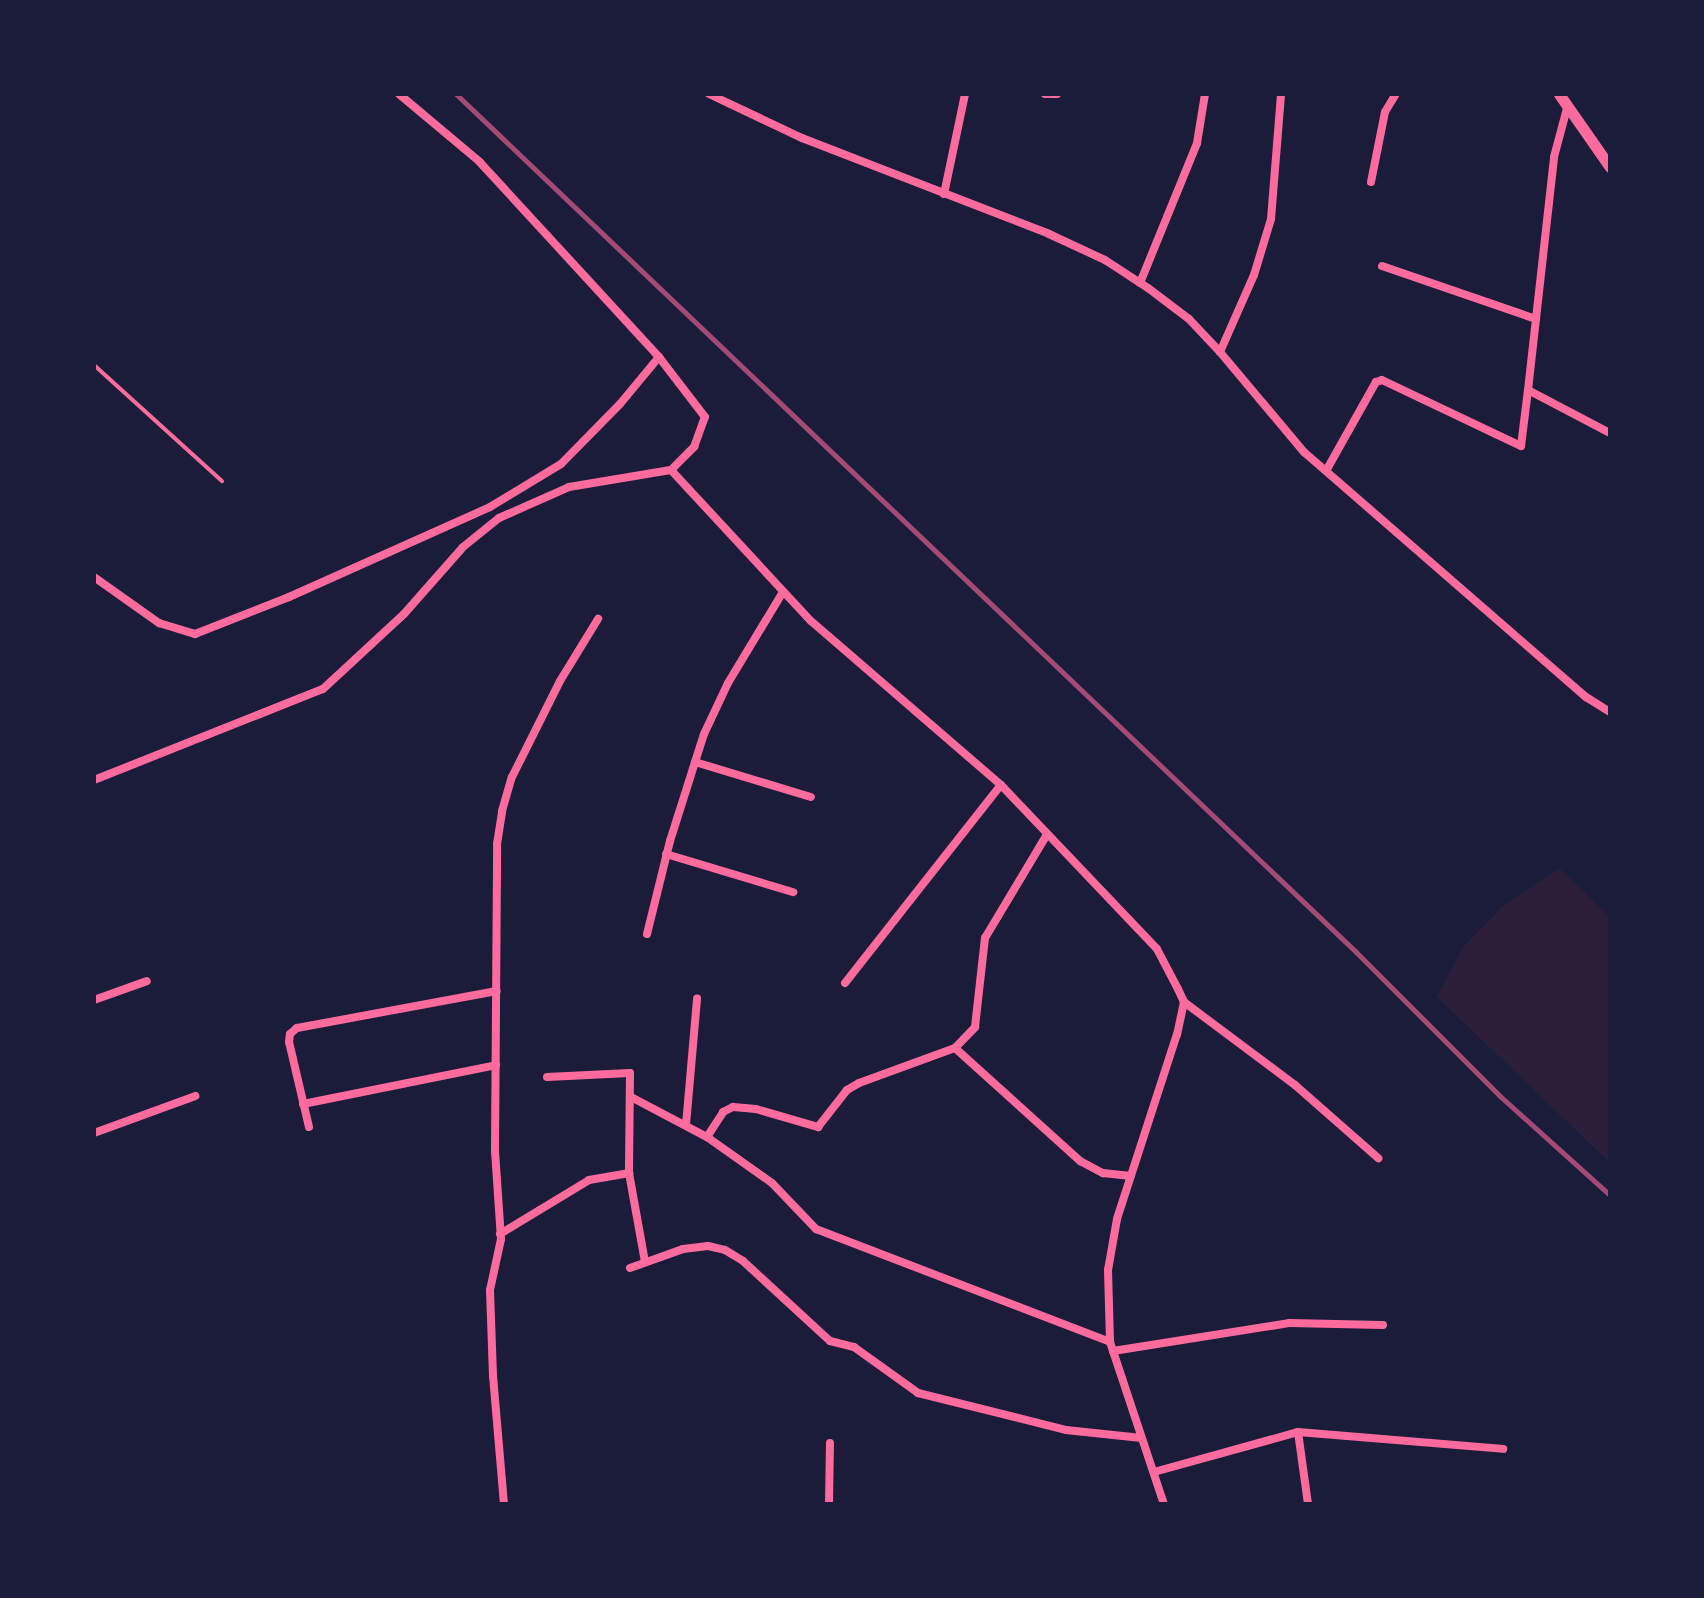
<!DOCTYPE html>
<style>
body{margin:0}
#map{position:relative;width:1704px;height:1598px;overflow:hidden;background:#1b1b3a;font-family:"Alegreya Sans",sans-serif}
div>[style]{position:absolute}
[style*='--x']{left:calc(var(--x)*1px);top:calc(var(--y)*1px);width:calc(var(--w)*1px);rotate:calc(var(--a)*1deg)}
.green>*{inset:0;background:#2a1e3b}
.service>*{height:4px;margin:-2px;padding:0 2px;transform-origin:2px;border-radius:2px;background:#ff6b9d}
.minor>*{height:8px;margin:-4px;padding:0 4px;transform-origin:4px;border-radius:4px;background:#ff6b9d}
.secondary>*{height:11px;margin:-5.5px;padding:0 5.5px;transform-origin:5.5px;border-radius:5.5px;background:#ff6b9d}
.rail>*{height:5px;margin:-2.5px;padding:0 2.5px;transform-origin:2.5px;border-radius:2.5px;background:#a44b75}
span{translate:-50% -50%;white-space:nowrap;text-align:center;line-height:1.15;-webkit-text-stroke:6px #1b1b3a;paint-order:stroke}
.frame{position:absolute;inset:0;border:96px solid #1b1b3a;pointer-events:none}
</style>
<div id="map">
<div class="green">
<div style="clip-path:polygon(1559px 868px,1610px 917px,1610px 1163px,1437px 997px,1463px 947px,1503px 906px)"></div>
</div>
<div class="service">
<div style="--x:94;--y:365;--w:173;--a:42.2"></div>
</div>
<div class="minor">
<div style="--x:709;--y:94;--w:103;--a:25.3"></div>
<div style="--x:802;--y:138;--w:265;--a:21.2"></div>
<div style="--x:1049;--y:234;--w:62;--a:24.9"></div>
<div style="--x:1105;--y:260;--w:51;--a:33.1"></div>
<div style="--x:1148;--y:288;--w:51;--a:37.1"></div>
<div style="--x:1189;--y:319;--w:45;--a:46.8"></div>
<div style="--x:1220;--y:352;--w:131;--a:50"></div>
<div style="--x:1304;--y:452;--w:374;--a:41"></div>
<div style="--x:1586;--y:697;--w:28;--a:32"></div>
<div style="--x:1045;--y:94;--w:12;--a:0"></div>
<div style="--x:1371;--y:182;--w:71;--a:-78.7"></div>
<div style="--x:1385;--y:112;--w:21;--a:-59"></div>
<div style="--x:944;--y:194;--w:102;--a:-78.1"></div>
<div style="--x:1382;--y:266;--w:163;--a:19"></div>
<div style="--x:1140;--y:283;--w:151;--a:-67.8"></div>
<div style="--x:1197;--y:143;--w:50;--a:-80.7"></div>
<div style="--x:1220;--y:352;--w:84;--a:-66.2"></div>
<div style="--x:1254;--y:275;--w:59;--a:-73.1"></div>
<div style="--x:1271;--y:219;--w:125;--a:-85.4"></div>
<div style="--x:1528;--y:390;--w:234;--a:-83.6"></div>
<div style="--x:1554;--y:157;--w:51;--a:-75.1"></div>
<div style="--x:671;--y:470;--w:206;--a:47.2"></div>
<div style="--x:811;--y:621;--w:251;--a:40.8"></div>
<div style="--x:1001;--y:785;--w:226;--a:46.4"></div>
<div style="--x:1157;--y:949;--w:45;--a:62.3"></div>
<div style="--x:1178;--y:989;--w:14;--a:65"></div>
<div style="--x:1184;--y:1002;--w:33;--a:102"></div>
<div style="--x:1177;--y:1034;--w:194;--a:108"></div>
<div style="--x:1117;--y:1219;--w:52;--a:100"></div>
<div style="--x:1108;--y:1270;--w:72;--a:88.4"></div>
<div style="--x:1110;--y:1342;--w:171;--a:71.6"></div>
<div style="--x:1326;--y:471;--w:102;--a:-60.7"></div>
<div style="--x:1376;--y:382;--w:6;--a:-18"></div>
<div style="--x:1382;--y:380;--w:154;--a:25.4"></div>
<div style="--x:1521;--y:446;--w:56;--a:-82.9"></div>
<div style="--x:1528;--y:390;--w:93;--a:27.7"></div>
<div style="--x:94;--y:577;--w:80;--a:35.3"></div>
<div style="--x:159;--y:623;--w:38;--a:17"></div>
<div style="--x:195;--y:634;--w:101;--a:-21.5"></div>
<div style="--x:289;--y:597;--w:220;--a:-24.1"></div>
<div style="--x:490;--y:507;--w:83;--a:-31.2"></div>
<div style="--x:561;--y:464;--w:84;--a:-45.5"></div>
<div style="--x:620;--y:404;--w:61;--a:-50.3"></div>
<div style="--x:659;--y:357;--w:265;--a:-132.6"></div>
<div style="--x:480;--y:162;--w:106;--a:-140"></div>
<div style="--x:695;--y:762;--w:121;--a:16.8"></div>
<div style="--x:94;--y:780;--w:246;--a:-21.7"></div>
<div style="--x:323;--y:689;--w:110;--a:-42.8"></div>
<div style="--x:404;--y:614;--w:89;--a:-48.6"></div>
<div style="--x:463;--y:547;--w:46;--a:-38.9"></div>
<div style="--x:499;--y:518;--w:77;--a:-23.9"></div>
<div style="--x:569;--y:487;--w:103;--a:-9.5"></div>
<div style="--x:671;--y:470;--w:33;--a:-45"></div>
<div style="--x:694;--y:447;--w:32;--a:-70"></div>
<div style="--x:705;--y:417;--w:76;--a:-127.5"></div>
<div style="--x:666;--y:854;--w:133;--a:16.7"></div>
<div style="--x:647;--y:934;--w:96;--a:-76.1"></div>
<div style="--x:670;--y:841;--w:112;--a:-72.4"></div>
<div style="--x:704;--y:734;--w:56;--a:-64.8"></div>
<div style="--x:728;--y:683;--w:106;--a:-58.9"></div>
<div style="--x:845;--y:983;--w:252;--a:-51.8"></div>
<div style="--x:94;--y:1000;--w:56;--a:-19.7"></div>
<div style="--x:1184;--y:1002;--w:139;--a:36.8"></div>
<div style="--x:1295;--y:1085;--w:111;--a:41.3"></div>
<div style="--x:955;--y:1048;--w:169;--a:42.1"></div>
<div style="--x:1080;--y:1161;--w:26;--a:28"></div>
<div style="--x:1103;--y:1173;--w:28;--a:6"></div>
<div style="--x:547;--y:1077;--w:83;--a:-2.8"></div>
<div style="--x:630;--y:1073;--w:100;--a:90.6"></div>
<div style="--x:629;--y:1173;--w:90;--a:79.8"></div>
<div style="--x:631;--y:1097;--w:86;--a:27.8"></div>
<div style="--x:707;--y:1137;--w:80;--a:35.3"></div>
<div style="--x:772;--y:1183;--w:64;--a:46.3"></div>
<div style="--x:816;--y:1229;--w:315;--a:21"></div>
<div style="--x:303;--y:1104;--w:197;--a:-11.4"></div>
<div style="--x:686;--y:1125;--w:127;--a:-85"></div>
<div style="--x:309;--y:1127;--w:87;--a:-103.2"></div>
<div style="--x:289;--y:1042;--w:8;--a:-83"></div>
<div style="--x:290;--y:1034;--w:9;--a:-41"></div>
<div style="--x:297;--y:1028;--w:203;--a:-10.5"></div>
<div style="--x:94;--y:1133;--w:108;--a:-20.1"></div>
<div style="--x:707;--y:1137;--w:30;--a:-57"></div>
<div style="--x:723;--y:1112;--w:11;--a:-27"></div>
<div style="--x:733;--y:1107;--w:23;--a:5"></div>
<div style="--x:756;--y:1109;--w:65;--a:16.2"></div>
<div style="--x:818;--y:1127;--w:47;--a:-51.9"></div>
<div style="--x:847;--y:1090;--w:14;--a:-30"></div>
<div style="--x:859;--y:1083;--w:102;--a:-20"></div>
<div style="--x:955;--y:1048;--w:29;--a:-46"></div>
<div style="--x:975;--y:1027;--w:90;--a:-83.6"></div>
<div style="--x:985;--y:938;--w:119;--a:-59.1"></div>
<div style="--x:500;--y:1234;--w:104;--a:-31.2"></div>
<div style="--x:589;--y:1180;--w:41;--a:-9.9"></div>
<div style="--x:630;--y:1268;--w:56;--a:-19.7"></div>
<div style="--x:683;--y:1249;--w:25;--a:-7"></div>
<div style="--x:708;--y:1246;--w:17;--a:13"></div>
<div style="--x:725;--y:1250;--w:21;--a:31"></div>
<div style="--x:743;--y:1261;--w:118;--a:42.6"></div>
<div style="--x:830;--y:1341;--w:25;--a:14"></div>
<div style="--x:854;--y:1347;--w:79;--a:35.7"></div>
<div style="--x:918;--y:1393;--w:153;--a:14"></div>
<div style="--x:1066;--y:1430;--w:76;--a:6"></div>
<div style="--x:1113;--y:1351;--w:178;--a:-9"></div>
<div style="--x:1289;--y:1323;--w:94;--a:1.2"></div>
<div style="--x:1298;--y:1432;--w:73;--a:82.1"></div>
<div style="--x:1154;--y:1472;--w:149;--a:-15.5"></div>
<div style="--x:1298;--y:1432;--w:206;--a:4.7"></div>
<div style="--x:504;--y:1504;--w:128;--a:-94.9"></div>
<div style="--x:493;--y:1376;--w:86;--a:-92"></div>
<div style="--x:490;--y:1290;--w:52;--a:-77.8"></div>
<div style="--x:501;--y:1239;--w:88;--a:-93.9"></div>
<div style="--x:495;--y:1151;--w:307;--a:-89.6"></div>
<div style="--x:497;--y:844;--w:33;--a:-81"></div>
<div style="--x:502;--y:811;--w:35;--a:-74"></div>
<div style="--x:512;--y:777;--w:107;--a:-63.4"></div>
<div style="--x:560;--y:681;--w:73;--a:-58.5"></div>
<div style="--x:829;--y:1504;--w:61;--a:-89.1"></div>
</div>
<div class="secondary">
<div style="--x:1559;--y:94;--w:89;--a:55.1"></div>
</div>
<div class="rail">
<div style="--x:456;--y:94;--w:1243;--a:43.63"></div>
<div style="--x:1356;--y:952;--w:205;--a:45"></div>
<div style="--x:1501;--y:1097;--w:147;--a:42"></div>
</div>
<div class="frame"></div>
</div>
